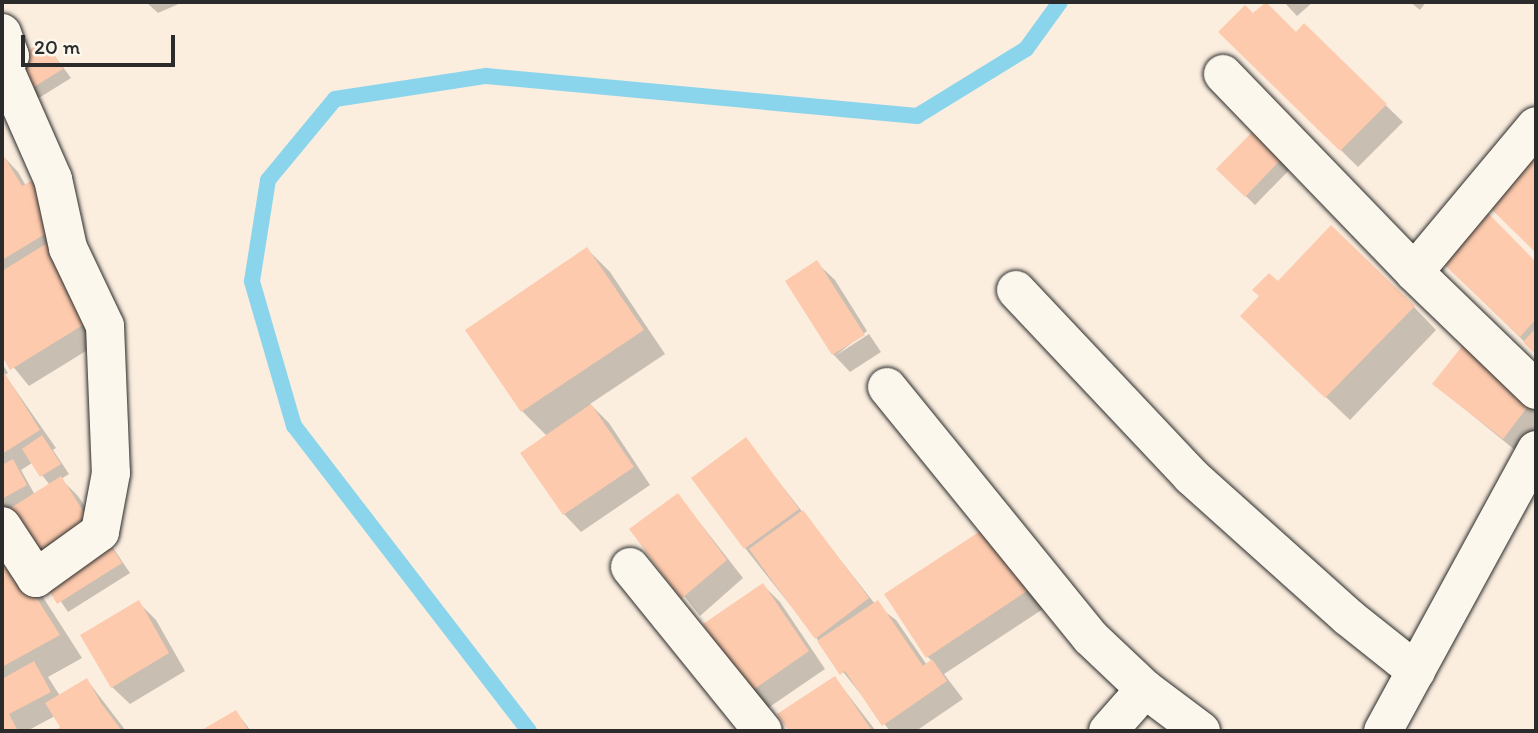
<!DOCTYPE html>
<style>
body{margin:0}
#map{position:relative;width:1538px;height:733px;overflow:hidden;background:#fbeedf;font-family:Itim,sans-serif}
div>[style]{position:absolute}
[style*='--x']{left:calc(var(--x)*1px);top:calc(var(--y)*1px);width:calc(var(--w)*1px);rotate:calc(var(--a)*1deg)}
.shadow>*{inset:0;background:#0003}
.stream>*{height:16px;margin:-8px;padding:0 8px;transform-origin:8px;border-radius:8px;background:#8bd5ec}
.building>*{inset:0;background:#fdcaad}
.roads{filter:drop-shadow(0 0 2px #2b2b2b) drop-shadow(0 0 2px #2b2b2b)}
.street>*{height:38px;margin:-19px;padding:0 19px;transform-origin:19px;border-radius:19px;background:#fbf7ec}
span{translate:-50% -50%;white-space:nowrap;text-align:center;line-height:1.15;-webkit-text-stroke:6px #fbf7ec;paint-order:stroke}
.frame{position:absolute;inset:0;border:4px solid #2b2b2b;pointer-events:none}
.scale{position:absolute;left:21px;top:35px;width:154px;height:32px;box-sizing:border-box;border:4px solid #2b2b2b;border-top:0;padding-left:9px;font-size:21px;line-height:24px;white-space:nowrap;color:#2b2b2b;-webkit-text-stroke:5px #fbf7ec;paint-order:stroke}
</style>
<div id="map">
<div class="shadow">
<div style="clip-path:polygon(146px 2px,183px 2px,158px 13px)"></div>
<div style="clip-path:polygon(1284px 2px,1313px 2px,1297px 16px)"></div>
<div style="clip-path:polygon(1410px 2px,1426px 2px,1420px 10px)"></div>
<div style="clip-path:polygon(1253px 15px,1296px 34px,1304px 26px,1403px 122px,1358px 167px,1221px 32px)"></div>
<div style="clip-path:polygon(45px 43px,71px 78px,34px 101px,14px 61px)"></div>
<div style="clip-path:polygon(1261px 125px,1297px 162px,1255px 205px,1218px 169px)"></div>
<div style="clip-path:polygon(2px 155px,18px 172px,112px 335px,29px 386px,2px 353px)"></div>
<div style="clip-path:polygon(1482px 210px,1536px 265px,1536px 353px,1457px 276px)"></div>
<div style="clip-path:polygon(587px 249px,610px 272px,665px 354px,590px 404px,609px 423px,650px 485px,581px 532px,564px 514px,547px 436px,522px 411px,467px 330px)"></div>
<div style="clip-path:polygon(817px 263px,835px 280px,867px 331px,835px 356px,869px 334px,881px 352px,850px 372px,833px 354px)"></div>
<div style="clip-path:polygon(1278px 283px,1414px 307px,1436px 330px,1350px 420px,1265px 339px,1261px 296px)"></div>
<div style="clip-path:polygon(evenodd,2px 363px,8px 373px,5px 375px,56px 448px,53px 450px,69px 474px,61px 479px,78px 496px,130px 573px,68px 612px,2px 513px,2px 363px,32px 463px,50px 485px,35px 495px,21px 470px,32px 463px)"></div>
<div style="clip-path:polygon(1434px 384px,1536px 406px,1536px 435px,1521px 455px)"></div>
<div style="clip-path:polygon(745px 439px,875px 604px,896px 620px,927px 665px,932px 661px,927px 656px,985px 530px,1043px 609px,944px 674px,963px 699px,916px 731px,890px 731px,745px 548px)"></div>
<div style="clip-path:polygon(678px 495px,743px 578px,700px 616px,631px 529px)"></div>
<div style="clip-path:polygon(2px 541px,16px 555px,82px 658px,48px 677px,60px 696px,87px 680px,126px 731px,57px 731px,62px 728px,55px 716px,27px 731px,2px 731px)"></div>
<div style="clip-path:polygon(763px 585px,780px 602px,825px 669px,768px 708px,751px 691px)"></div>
<div style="clip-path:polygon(138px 602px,156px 620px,185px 671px,130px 704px,112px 687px)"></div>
<div style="clip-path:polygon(835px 678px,876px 731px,791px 731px,780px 715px)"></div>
<div style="clip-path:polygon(236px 712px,251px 731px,204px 731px)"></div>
</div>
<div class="stream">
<div style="--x:529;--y:731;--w:385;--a:-127.6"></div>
<div style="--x:294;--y:426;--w:151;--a:-106.2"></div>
<div style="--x:252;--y:281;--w:102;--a:-81"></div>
<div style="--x:268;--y:180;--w:105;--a:-50.4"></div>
<div style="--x:335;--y:99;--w:153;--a:-8.7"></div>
<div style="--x:486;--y:76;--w:433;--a:5.3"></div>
<div style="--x:917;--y:116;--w:128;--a:-31.6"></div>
<div style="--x:1026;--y:49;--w:58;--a:-54.1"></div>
</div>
<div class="building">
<div style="clip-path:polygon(1266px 2px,1296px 32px,1304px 23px,1387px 104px,1340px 151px,1218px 32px,1245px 5px,1253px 13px)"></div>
<div style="clip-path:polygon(45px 40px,63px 69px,24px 93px,6px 64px)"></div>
<div style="clip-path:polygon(1261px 123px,1289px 151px,1245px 197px,1216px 169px)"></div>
<div style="clip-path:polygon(1531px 151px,1536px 158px,1536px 253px,1482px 200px)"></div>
<div style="clip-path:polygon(2px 153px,22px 186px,33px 180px,60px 225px,2px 260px)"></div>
<div style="clip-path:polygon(1482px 207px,1536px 262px,1536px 319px,1520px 337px,1432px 253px)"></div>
<div style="clip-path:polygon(1331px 225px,1415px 306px,1325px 398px,1240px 316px,1259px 296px,1252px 290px,1269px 273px,1278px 281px)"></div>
<div style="clip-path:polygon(49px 242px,96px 317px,10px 370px,2px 356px,2px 271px)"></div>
<div style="clip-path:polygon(587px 247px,644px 330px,521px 412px,465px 330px)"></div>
<div style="clip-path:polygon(817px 260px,865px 335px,832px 355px,785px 281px)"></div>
<div style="clip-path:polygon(1536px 328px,1536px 355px,1523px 342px)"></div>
<div style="clip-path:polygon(1463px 345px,1533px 400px,1503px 439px,1432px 384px)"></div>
<div style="clip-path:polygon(2px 369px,40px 430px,2px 454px)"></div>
<div style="clip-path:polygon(591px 404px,634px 467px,563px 515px,520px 453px)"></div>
<div style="clip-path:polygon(42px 435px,61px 464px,40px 477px,22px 449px)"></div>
<div style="clip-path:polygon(746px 437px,799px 509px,744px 549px,691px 478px)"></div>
<div style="clip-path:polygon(13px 459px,27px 485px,2px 499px,2px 465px)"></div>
<div style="clip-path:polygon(61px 476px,90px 522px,32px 559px,3px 513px)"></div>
<div style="clip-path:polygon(678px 493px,727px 560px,681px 599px,629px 529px)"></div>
<div style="clip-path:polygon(803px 510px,869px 598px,815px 639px,749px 549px)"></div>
<div style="clip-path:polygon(985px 528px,1027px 591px,926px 658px,884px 594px)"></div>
<div style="clip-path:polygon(107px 540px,122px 563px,57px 604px,43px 580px)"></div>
<div style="clip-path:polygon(2px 543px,60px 635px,2px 667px)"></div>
<div style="clip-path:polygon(763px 583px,809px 651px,750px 692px,703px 624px)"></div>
<div style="clip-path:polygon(139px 600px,169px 653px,111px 688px,80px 635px)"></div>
<div style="clip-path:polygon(878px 600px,923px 666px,932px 659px,947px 681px,882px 726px,845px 671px,840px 675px,817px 641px)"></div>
<div style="clip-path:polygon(34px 661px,51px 692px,9px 714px,18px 731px,2px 731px,2px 679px)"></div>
<div style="clip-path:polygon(835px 676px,872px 731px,789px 731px,777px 714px)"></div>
<div style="clip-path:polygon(87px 678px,101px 703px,122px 731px,54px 731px,60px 727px,45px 703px)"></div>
<div style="clip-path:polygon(236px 710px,249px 731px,200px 731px)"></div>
</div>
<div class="roads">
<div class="street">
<div style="--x:2;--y:33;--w:24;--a:71"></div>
<div style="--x:10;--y:56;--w:13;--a:117"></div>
<div style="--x:4;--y:68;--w:121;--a:66.2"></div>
<div style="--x:53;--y:179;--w:71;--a:77.7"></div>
<div style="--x:68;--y:248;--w:86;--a:64.6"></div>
<div style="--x:105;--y:326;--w:147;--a:87.7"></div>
<div style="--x:111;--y:473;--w:60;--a:100.6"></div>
<div style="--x:100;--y:532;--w:79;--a:144.3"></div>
<div style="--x:36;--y:578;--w:62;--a:-123.2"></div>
<div style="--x:1223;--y:74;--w:275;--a:46"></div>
<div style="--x:1414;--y:272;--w:170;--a:44"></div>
<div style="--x:1414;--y:272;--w:190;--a:-50.1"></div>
<div style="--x:1016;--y:290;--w:255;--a:46.7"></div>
<div style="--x:1191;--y:476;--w:211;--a:41.9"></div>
<div style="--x:1348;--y:617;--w:87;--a:38.5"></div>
<div style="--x:887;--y:387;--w:323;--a:50.9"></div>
<div style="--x:1091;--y:638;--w:74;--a:43.4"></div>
<div style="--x:1145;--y:689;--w:70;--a:36.9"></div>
<div style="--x:630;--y:567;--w:211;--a:51"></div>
<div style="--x:1108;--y:731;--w:56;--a:-48.6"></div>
<div style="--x:1383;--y:731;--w:320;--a:-61.4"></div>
</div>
</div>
<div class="frame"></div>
<div class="scale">20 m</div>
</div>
